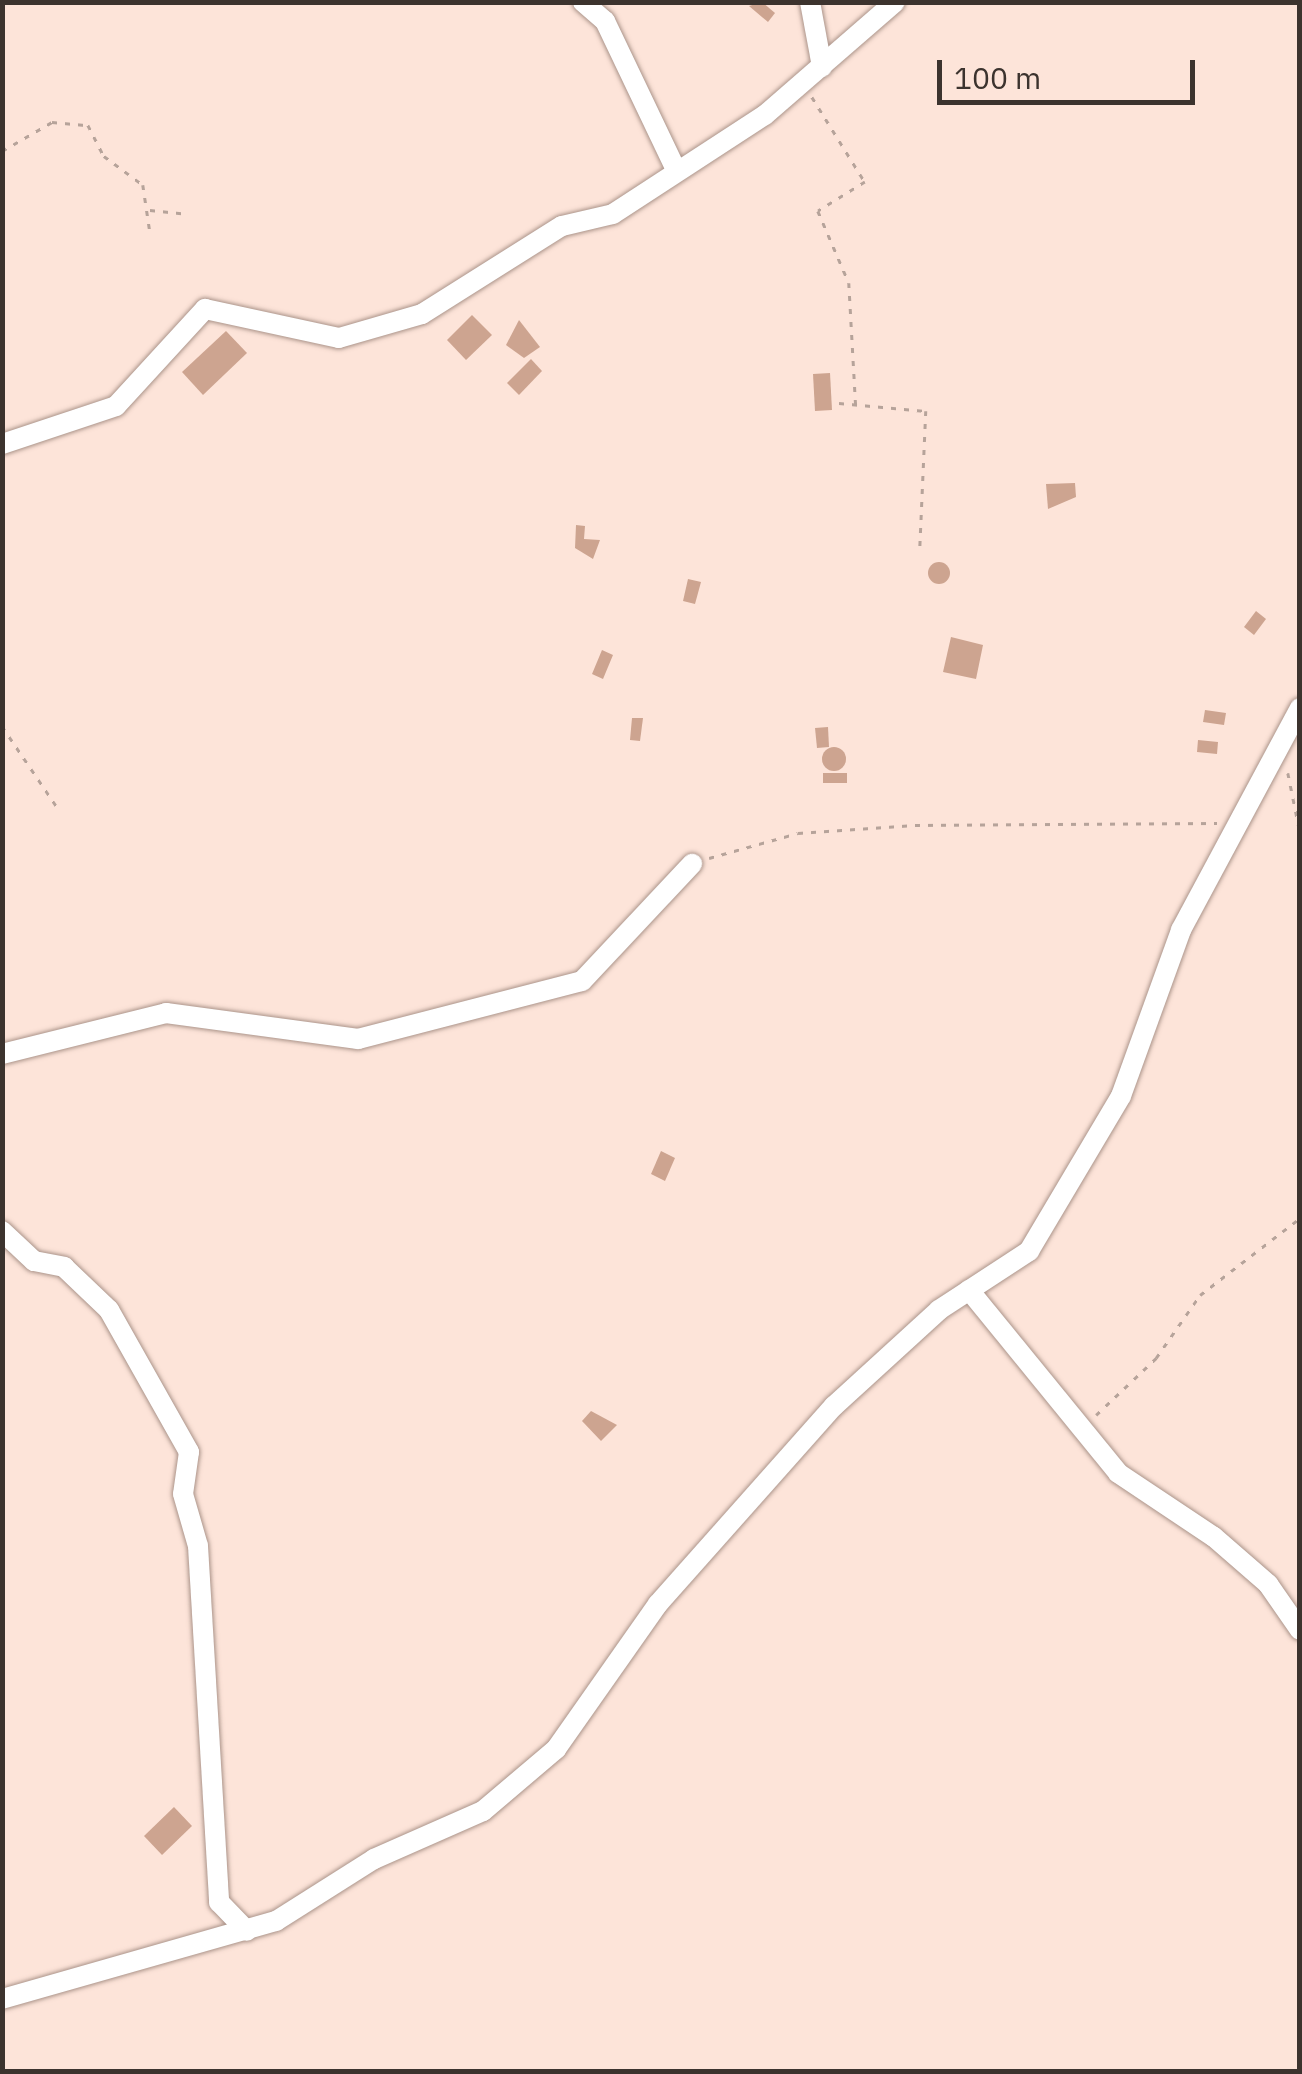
<!DOCTYPE html>
<style>
body{margin:0}
#map{position:relative;width:1302px;height:2074px;overflow:hidden;background:#fde4d9;font-family:"IBM Plex Sans",sans-serif}
div>[style]{position:absolute}
[style*='--x']{left:calc(var(--x)*1px);top:calc(var(--y)*1px);width:calc(var(--w)*1px);rotate:calc(var(--a)*1deg)}
.building>*{inset:0;background:#cda490}
.round{border-radius:50%}
.path>*{height:2.5px;margin-top:-1.25px;transform-origin:0;background:repeating-linear-gradient(90deg,#b6a39a 0 5px,transparent 0 13px)}
.roads{filter:drop-shadow(0 0 2px #ab948a) drop-shadow(0 0 2px #ab948a)}
.minor>*{height:20px;margin:-10px;padding:0 10px;transform-origin:10px;border-radius:10px;background:#fff}
span{translate:-50% -50%;white-space:nowrap;text-align:center;line-height:1.15;-webkit-text-stroke:8px #fde4d9;paint-order:stroke}
.frame{position:absolute;inset:0;border:5px solid #3c332e;pointer-events:none}
.scale{position:absolute;left:937px;top:60px;width:258px;height:45px;box-sizing:border-box;border:5px solid #3c332e;border-top:0;padding-left:12px;font-size:30px;line-height:35px;white-space:nowrap;color:#3c332e;-webkit-text-stroke:8px #fde4d9;paint-order:stroke}
</style>
<div id="map">
<div class="building">
<div style="clip-path:polygon(762px 2px,775px 13px,768px 22px,749px 6px)"></div>
<div style="clip-path:polygon(472px 315px,492px 335px,466px 360px,447px 340px)"></div>
<div style="clip-path:polygon(519px 320px,540px 347px,524px 358px,506px 345px)"></div>
<div style="clip-path:polygon(226px 331px,247px 353px,203px 395px,182px 372px)"></div>
<div style="clip-path:polygon(531px 359px,542px 371px,519px 395px,507px 383px)"></div>
<div style="clip-path:polygon(830px 373px,832px 410px,815px 411px,813px 374px)"></div>
<div style="clip-path:polygon(1075px 483px,1076px 497px,1048px 509px,1046px 484px)"></div>
<div style="clip-path:polygon(576px 525px,585px 526px,584px 539px,600px 540px,593px 559px,575px 548px)"></div>
<div class="round" style="left:928px;top:562px;width:22px;height:22px"></div>
<div style="clip-path:polygon(688px 579px,701px 582px,695px 604px,683px 601px)"></div>
<div style="clip-path:polygon(1256px 611px,1266px 619px,1254px 635px,1244px 627px)"></div>
<div style="clip-path:polygon(951px 637px,983px 645px,976px 679px,943px 672px)"></div>
<div style="clip-path:polygon(602px 650px,613px 655px,603px 679px,592px 674px)"></div>
<div style="clip-path:polygon(1205px 710px,1226px 713px,1224px 725px,1203px 722px)"></div>
<div style="clip-path:polygon(632px 718px,643px 718px,640px 741px,630px 740px)"></div>
<div style="clip-path:polygon(828px 727px,829px 747px,817px 748px,815px 728px)"></div>
<div style="clip-path:polygon(1198px 740px,1218px 742px,1217px 754px,1197px 752px)"></div>
<div class="round" style="left:822px;top:747px;width:24px;height:24px"></div>
<div style="clip-path:polygon(823px 773px,847px 773px,847px 783px,823px 783px)"></div>
<div style="clip-path:polygon(661px 1151px,675px 1158px,665px 1181px,651px 1174px)"></div>
<div style="clip-path:polygon(591px 1411px,617px 1425px,601px 1441px,582px 1421px)"></div>
<div style="clip-path:polygon(174px 1807px,192px 1826px,162px 1855px,144px 1836px)"></div>
</div>
<div class="path">
<div style="--x:812;--y:97;--w:100;--a:58.1"></div>
<div style="--x:865;--y:182;--w:55;--a:148.3"></div>
<div style="--x:818;--y:211;--w:78;--a:66.7"></div>
<div style="--x:849;--y:283;--w:125;--a:86.8"></div>
<div style="--x:2;--y:151;--w:58;--a:-30.1"></div>
<div style="--x:52;--y:122;--w:36;--a:5"></div>
<div style="--x:88;--y:125;--w:35;--a:63"></div>
<div style="--x:104;--y:156;--w:49;--a:36.6"></div>
<div style="--x:143;--y:185;--w:48;--a:81.5"></div>
<div style="--x:150;--y:210;--w:39;--a:6"></div>
<div style="--x:839;--y:403;--w:87;--a:5.3"></div>
<div style="--x:926;--y:411;--w:140;--a:92.5"></div>
<div style="--x:2;--y:726;--w:102;--a:55.8"></div>
<div style="--x:1288;--y:773;--w:60;--a:78.5"></div>
<div style="--x:709;--y:858;--w:92;--a:-15.7"></div>
<div style="--x:798;--y:833;--w:117;--a:-3.9"></div>
<div style="--x:915;--y:825;--w:302;--a:-0.4"></div>
<div style="--x:1096;--y:1415;--w:83;--a:-43.5"></div>
<div style="--x:1156;--y:1358;--w:77;--a:-55.1"></div>
<div style="--x:1200;--y:1295;--w:126;--a:-37.6"></div>
</div>
<div class="roads">
<div class="minor">
<div style="--x:583;--y:2;--w:29;--a:41"></div>
<div style="--x:605;--y:21;--w:167;--a:64.5"></div>
<div style="--x:810;--y:2;--w:66;--a:79.5"></div>
<div style="--x:2;--y:444;--w:120;--a:-18.4"></div>
<div style="--x:116;--y:406;--w:132;--a:-47.5"></div>
<div style="--x:205;--y:309;--w:137;--a:12.2"></div>
<div style="--x:339;--y:338;--w:86;--a:-16.1"></div>
<div style="--x:422;--y:314;--w:165;--a:-32.2"></div>
<div style="--x:562;--y:226;--w:52;--a:-13.2"></div>
<div style="--x:613;--y:214;--w:181;--a:-33.1"></div>
<div style="--x:765;--y:115;--w:172;--a:-41"></div>
<div style="--x:2;--y:1054;--w:169;--a:-14"></div>
<div style="--x:166;--y:1013;--w:194;--a:7.7"></div>
<div style="--x:358;--y:1039;--w:231;--a:-14.5"></div>
<div style="--x:582;--y:981;--w:161;--a:-46.8"></div>
<div style="--x:2;--y:1231;--w:44;--a:43.2"></div>
<div style="--x:34;--y:1261;--w:31;--a:11"></div>
<div style="--x:64;--y:1267;--w:62;--a:43.7"></div>
<div style="--x:109;--y:1310;--w:163;--a:60.6"></div>
<div style="--x:189;--y:1452;--w:42;--a:98.1"></div>
<div style="--x:183;--y:1494;--w:54;--a:73.9"></div>
<div style="--x:198;--y:1546;--w:357;--a:86.6"></div>
<div style="--x:219;--y:1902;--w:40;--a:46"></div>
<div style="--x:969;--y:1290;--w:236;--a:50.8"></div>
<div style="--x:1118;--y:1473;--w:115;--a:33.7"></div>
<div style="--x:1214;--y:1537;--w:72;--a:41"></div>
<div style="--x:1268;--y:1584;--w:56;--a:55.2"></div>
<div style="--x:2;--y:1999;--w:285;--a:-15.9"></div>
<div style="--x:276;--y:1921;--w:116;--a:-32.3"></div>
<div style="--x:374;--y:1859;--w:119;--a:-23.8"></div>
<div style="--x:483;--y:1811;--w:96;--a:-40.3"></div>
<div style="--x:556;--y:1749;--w:177;--a:-54.9"></div>
<div style="--x:658;--y:1604;--w:265;--a:-48.4"></div>
<div style="--x:834;--y:1406;--w:142;--a:-42.4"></div>
<div style="--x:939;--y:1310;--w:108;--a:-33.2"></div>
<div style="--x:1029;--y:1251;--w:180;--a:-59.3"></div>
<div style="--x:1121;--y:1096;--w:177;--a:-70.1"></div>
<div style="--x:1181;--y:930;--w:252;--a:-61.8"></div>
</div>
</div>
<div class="frame"></div>
<div class="scale">100 m</div>
</div>
